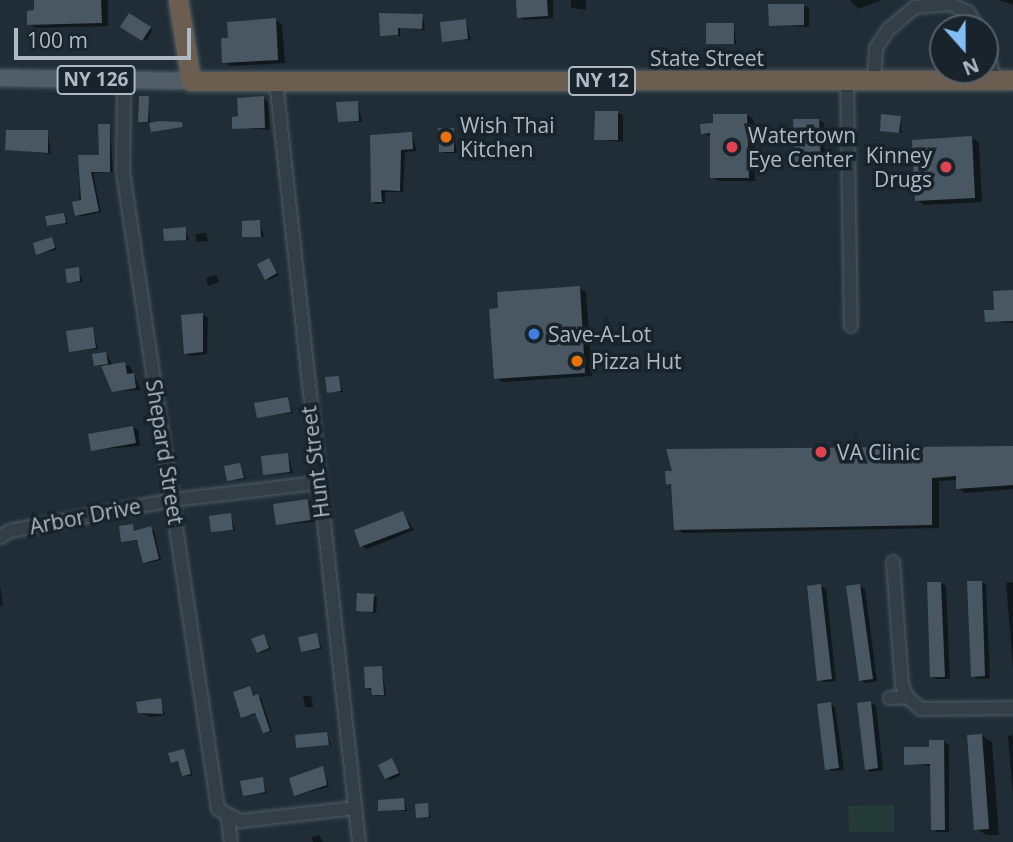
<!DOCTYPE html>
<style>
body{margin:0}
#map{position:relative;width:1013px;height:842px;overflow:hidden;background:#202d36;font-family:"Open Sans",sans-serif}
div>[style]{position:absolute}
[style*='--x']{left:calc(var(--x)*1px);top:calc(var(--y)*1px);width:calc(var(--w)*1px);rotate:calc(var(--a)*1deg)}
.green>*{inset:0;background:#253b38}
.shadow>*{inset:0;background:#0007}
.building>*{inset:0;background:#485762}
.roads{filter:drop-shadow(0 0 2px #515c64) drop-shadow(0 0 2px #515c64)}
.minor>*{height:12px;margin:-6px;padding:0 6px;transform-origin:6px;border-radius:6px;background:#333e47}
.major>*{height:16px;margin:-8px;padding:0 8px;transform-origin:8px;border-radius:8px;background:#515e67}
.highway>*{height:19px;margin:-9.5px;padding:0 9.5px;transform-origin:9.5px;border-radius:9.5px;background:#6c5d51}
.dots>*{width:19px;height:19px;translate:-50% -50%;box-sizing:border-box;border:4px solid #19232b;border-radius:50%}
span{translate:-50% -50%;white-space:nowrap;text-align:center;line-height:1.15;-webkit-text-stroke:7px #19232b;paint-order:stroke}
.shield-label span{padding:2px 5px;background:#19232b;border:2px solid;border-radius:5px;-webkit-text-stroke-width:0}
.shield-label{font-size:19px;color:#aeb9c3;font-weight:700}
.street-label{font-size:21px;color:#aeb9c3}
.poi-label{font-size:21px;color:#aeb9c3}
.left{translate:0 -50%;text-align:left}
.right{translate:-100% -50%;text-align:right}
.north{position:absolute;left:929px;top:14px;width:70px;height:70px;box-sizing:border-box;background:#19232b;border:2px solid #555f68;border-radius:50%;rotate:159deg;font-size:19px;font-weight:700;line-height:28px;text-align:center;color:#aeb9c3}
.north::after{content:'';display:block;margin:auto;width:24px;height:32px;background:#82bff4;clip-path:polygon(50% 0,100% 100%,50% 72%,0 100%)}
.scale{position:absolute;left:14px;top:28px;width:177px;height:32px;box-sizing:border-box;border:4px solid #aeb9c3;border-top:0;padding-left:9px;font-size:21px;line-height:24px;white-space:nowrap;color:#aeb9c3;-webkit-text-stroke:5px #19232b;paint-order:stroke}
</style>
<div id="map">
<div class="green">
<div style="clip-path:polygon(894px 805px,894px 832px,849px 832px,848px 806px)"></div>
</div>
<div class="shadow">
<div style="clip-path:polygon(35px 0,108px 0,108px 26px,36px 28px,29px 24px,36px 12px)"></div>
<div style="clip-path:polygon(518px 0,553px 0,553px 18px,524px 20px,519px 17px)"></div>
<div style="clip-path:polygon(571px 0,586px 0,586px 10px,571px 8px)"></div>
<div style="clip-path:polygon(850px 0,882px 0,858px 9px)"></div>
<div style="clip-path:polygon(999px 0,1013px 0,1013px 5px)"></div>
<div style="clip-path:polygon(803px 5px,809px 8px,809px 27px,770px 25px)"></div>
<div style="clip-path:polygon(130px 15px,153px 30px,146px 41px,123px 26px)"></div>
<div style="clip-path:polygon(423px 16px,425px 30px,400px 28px,400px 36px,382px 35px)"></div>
<div style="clip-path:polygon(275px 20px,282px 24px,285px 63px,231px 66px,224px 62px,230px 39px)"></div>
<div style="clip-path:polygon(466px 21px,471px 40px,443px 41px)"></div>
<div style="clip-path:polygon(734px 25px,736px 44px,707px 43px)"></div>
<div style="clip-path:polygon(148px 98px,150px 123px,142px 122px,139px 121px)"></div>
<div style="clip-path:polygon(263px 98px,268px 101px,270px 130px,234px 128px)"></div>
<div style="clip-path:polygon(358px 103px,362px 122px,339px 121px)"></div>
<div style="clip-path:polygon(618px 113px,623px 115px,623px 142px,596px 139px)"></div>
<div style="clip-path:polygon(747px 115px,754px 120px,755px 181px,719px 181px,712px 177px,712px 137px,702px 133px)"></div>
<div style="clip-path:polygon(900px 117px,902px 133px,881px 130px)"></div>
<div style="clip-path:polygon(818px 120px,824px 123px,825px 167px,802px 168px,797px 165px)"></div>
<div style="clip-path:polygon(182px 124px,184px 127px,153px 131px)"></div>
<div style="clip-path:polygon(110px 126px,113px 172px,93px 173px,101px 212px,79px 217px,80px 157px,100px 157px)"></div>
<div style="clip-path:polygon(453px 130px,457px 153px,444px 153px,440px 151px)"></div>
<div style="clip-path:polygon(48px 132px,51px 154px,7px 149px)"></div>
<div style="clip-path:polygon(411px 133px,417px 151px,405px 152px,403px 192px,385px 192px,385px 203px,376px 204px,372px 201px,371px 137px)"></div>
<div style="clip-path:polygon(972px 138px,979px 142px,982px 202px,924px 205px,917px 200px)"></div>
<div style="clip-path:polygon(64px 215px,68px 224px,49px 225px)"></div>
<div style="clip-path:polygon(260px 222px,264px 237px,244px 236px)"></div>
<div style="clip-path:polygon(185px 229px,189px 240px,166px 240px)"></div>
<div style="clip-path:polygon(206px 233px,208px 241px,197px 242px,195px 234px)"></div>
<div style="clip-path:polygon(51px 239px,57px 250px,38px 253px)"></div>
<div style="clip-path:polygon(269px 260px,279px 275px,269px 280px,266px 278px)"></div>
<div style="clip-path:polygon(78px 269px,83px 282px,68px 282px)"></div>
<div style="clip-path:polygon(216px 275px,219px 282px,208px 286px,206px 278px)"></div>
<div style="clip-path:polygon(579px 288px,586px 292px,592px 376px,503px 382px,496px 378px)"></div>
<div style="clip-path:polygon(1013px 291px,1013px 323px,986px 321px,996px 312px)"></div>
<div style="clip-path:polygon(203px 315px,208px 318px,207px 354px,191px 356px,186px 353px)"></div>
<div style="clip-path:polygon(93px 329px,98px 349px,71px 351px)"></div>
<div style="clip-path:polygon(106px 354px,113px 365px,130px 366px,141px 390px,114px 391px,104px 367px,95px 365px)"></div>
<div style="clip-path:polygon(339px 377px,343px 392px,328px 392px)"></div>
<div style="clip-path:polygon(288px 399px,293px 413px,258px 417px)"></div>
<div style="clip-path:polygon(133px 427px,138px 430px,140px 446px,93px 450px)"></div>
<div style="clip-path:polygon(1013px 448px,1013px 489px,965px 493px,958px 488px,958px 480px,939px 481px,939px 528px,683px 533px,676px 528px,673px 487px,667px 484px)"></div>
<div style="clip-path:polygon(288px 455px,293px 473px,264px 474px)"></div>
<div style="clip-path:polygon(240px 465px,246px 479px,228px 480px)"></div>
<div style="clip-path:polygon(308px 500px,313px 503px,316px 522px,277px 524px)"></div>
<div style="clip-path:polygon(403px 513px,414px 530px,367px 549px,362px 546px)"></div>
<div style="clip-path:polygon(231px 515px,235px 531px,213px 531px)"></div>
<div style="clip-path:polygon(132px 526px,136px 532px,154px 530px,161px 560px,147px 563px,139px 541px,123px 541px)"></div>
<div style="clip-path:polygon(981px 582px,986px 585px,990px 678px,978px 679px,973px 676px)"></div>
<div style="clip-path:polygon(1013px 582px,1013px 668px,1006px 583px)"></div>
<div style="clip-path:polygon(941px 583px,946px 586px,950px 679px,937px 679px,932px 676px)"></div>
<div style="clip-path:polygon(0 585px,3px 606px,0 606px)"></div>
<div style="clip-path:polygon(821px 586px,826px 589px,836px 681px,824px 682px,819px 679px)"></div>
<div style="clip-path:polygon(860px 586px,865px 589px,877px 681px,865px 683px,860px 680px)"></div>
<div style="clip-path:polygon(358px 595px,377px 597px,376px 613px,358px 610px)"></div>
<div style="clip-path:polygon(316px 635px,322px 649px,302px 651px)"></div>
<div style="clip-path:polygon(264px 636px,271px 649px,261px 653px,258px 651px)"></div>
<div style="clip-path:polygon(382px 668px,386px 695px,377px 696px,367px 687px)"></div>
<div style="clip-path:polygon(249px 688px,255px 697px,261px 698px,272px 732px,264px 732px,257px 714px,243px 716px)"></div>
<div style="clip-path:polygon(303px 696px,311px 696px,313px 707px,305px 707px)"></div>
<div style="clip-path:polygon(160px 700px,165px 715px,150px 717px,139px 712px)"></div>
<div style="clip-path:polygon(871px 703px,876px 706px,883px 770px,871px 772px,866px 769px)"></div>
<div style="clip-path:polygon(830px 704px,835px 707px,844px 770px,832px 771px,827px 768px)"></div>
<div style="clip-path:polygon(327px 734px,331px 745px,298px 747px)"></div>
<div style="clip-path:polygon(981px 735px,992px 742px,999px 835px,987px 835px,976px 829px)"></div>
<div style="clip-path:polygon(1013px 735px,1013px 797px,1008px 736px)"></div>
<div style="clip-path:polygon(944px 742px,949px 745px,949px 832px,938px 832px,933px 829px,932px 766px,906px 764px)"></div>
<div style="clip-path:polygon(184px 751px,193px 775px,187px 777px,180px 762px,172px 761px)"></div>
<div style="clip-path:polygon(392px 760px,401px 775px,390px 780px,386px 778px)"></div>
<div style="clip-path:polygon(323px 768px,329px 787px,296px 795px)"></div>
<div style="clip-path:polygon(262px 779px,267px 793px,244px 795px)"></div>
<div style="clip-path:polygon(404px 800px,407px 811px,380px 810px)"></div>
<div style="clip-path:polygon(427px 805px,431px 818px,417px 816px)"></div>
<div style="clip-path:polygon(319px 835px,323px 842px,313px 842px,311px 838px)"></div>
</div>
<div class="building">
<div style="clip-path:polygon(34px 0,101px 0,102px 23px,27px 25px,27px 11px,34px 10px)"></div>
<div style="clip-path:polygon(516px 0,547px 0,548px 16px,517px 18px)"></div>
<div style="clip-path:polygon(768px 4px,804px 4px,804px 25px,769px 26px)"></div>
<div style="clip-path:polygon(129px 13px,151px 27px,142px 41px,120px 27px)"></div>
<div style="clip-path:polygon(379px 13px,423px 14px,422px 29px,398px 28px,398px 35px,380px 36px)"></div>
<div style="clip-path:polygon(276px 18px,278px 60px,222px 63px,221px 38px,228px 38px,227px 22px)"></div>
<div style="clip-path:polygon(466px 19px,468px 39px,442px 42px,440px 22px)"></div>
<div style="clip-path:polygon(706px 23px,734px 23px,734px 44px,706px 44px)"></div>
<div style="clip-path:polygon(139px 96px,149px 96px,148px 122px,138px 122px)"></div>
<div style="clip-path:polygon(264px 96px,265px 128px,232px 129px,232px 117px,238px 116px,237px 98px)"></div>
<div style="clip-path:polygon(358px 101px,359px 121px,338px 122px,336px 102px)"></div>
<div style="clip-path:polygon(595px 111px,618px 111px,618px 140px,594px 140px)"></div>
<div style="clip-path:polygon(713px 114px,747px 114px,749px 178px,710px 178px,710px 133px,701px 134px,700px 124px,713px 123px)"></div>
<div style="clip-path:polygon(881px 114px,901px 116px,899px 133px,880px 131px)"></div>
<div style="clip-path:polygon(793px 119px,819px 119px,821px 165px,795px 166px)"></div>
<div style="clip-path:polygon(160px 121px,182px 122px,183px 127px,151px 132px,149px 123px)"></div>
<div style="clip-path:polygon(98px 124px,110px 124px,110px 172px,91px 172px,99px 211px,75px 216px,72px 202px,81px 200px,78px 155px,99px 155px)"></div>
<div style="clip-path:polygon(438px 128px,454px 128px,454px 152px,439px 152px)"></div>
<div style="clip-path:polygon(6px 130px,48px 130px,48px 153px,5px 150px)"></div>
<div style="clip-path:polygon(412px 132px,413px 149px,401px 150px,400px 191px,381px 190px,382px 202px,371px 202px,370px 135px)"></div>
<div style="clip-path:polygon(972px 136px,975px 198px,915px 201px,912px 140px)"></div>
<div style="clip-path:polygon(64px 213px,66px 223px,47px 226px,45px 216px)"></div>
<div style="clip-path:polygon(260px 220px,261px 237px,242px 237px,242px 221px)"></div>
<div style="clip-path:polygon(186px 227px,186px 240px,164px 241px,163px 229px)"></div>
<div style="clip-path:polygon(52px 237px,55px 248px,36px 255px,33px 243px)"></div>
<div style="clip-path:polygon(269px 258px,277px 273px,265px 280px,257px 264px)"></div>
<div style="clip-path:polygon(79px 267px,80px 281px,67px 283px,65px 269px)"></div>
<div style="clip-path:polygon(580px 286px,585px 373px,494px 379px,489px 309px,498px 308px,497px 292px)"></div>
<div style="clip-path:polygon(1013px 290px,1013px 321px,985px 322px,984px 310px,994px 310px,993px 291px)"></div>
<div style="clip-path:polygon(203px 313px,203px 352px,184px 354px,181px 315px)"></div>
<div style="clip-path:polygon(93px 327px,96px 348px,69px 352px,66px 331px)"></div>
<div style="clip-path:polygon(106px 352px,108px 364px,94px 366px,92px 354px)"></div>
<div style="clip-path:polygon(125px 362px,127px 374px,134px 373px,136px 388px,112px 392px,101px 366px)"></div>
<div style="clip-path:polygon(339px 376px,341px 391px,327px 393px,325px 377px)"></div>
<div style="clip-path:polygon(288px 397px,291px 412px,257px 418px,254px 403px)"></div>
<div style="clip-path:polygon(133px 426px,136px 443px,91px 451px,88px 434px)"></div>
<div style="clip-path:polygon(1013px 446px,1013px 485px,956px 489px,956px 476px,932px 478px,932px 525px,674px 530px,671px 484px,666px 485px,665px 471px,672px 471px,666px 449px)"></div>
<div style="clip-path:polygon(288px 453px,290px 472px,263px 475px,261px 456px)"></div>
<div style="clip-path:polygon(240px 463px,244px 478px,227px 481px,224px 466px)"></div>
<div style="clip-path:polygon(308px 499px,311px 520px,276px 525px,273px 504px)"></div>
<div style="clip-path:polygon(403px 511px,410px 528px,360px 547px,354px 530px)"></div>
<div style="clip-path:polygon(231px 513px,233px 530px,211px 532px,209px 516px)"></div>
<div style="clip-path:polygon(133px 524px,134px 531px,151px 526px,159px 559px,143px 563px,137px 540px,121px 542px,119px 526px)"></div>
<div style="clip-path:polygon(967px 581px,982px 581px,985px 676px,971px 677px)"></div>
<div style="clip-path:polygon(927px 582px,941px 582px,945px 677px,930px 677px)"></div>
<div style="clip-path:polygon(821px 584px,832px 679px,817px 681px,807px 586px)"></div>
<div style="clip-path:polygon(860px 584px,873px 679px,859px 681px,846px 586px)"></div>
<div style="clip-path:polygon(357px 593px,374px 594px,373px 612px,356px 611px)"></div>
<div style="clip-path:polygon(317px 633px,320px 648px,301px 652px,298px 637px)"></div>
<div style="clip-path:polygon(264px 634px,269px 648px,257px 653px,251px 639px)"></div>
<div style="clip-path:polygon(382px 666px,384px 695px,372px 695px,371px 688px,365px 688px,364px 667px)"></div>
<div style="clip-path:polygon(250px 686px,253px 696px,258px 694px,270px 731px,263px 733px,255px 713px,241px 718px,233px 692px)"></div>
<div style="clip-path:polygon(161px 698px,163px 714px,138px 713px,136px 702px)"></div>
<div style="clip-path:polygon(871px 701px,878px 768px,865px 770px,857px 703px)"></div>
<div style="clip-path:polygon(831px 702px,839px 768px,825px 770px,817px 704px)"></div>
<div style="clip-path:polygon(327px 732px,329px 745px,296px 748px,295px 735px)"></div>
<div style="clip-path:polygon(982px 734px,989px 829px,974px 830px,967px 735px)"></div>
<div style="clip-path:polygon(929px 740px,944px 740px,945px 830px,931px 830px,930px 764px,904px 765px,904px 747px,929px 747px)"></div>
<div style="clip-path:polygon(184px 749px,191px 774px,182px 776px,178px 761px,171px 763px,168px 753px)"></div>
<div style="clip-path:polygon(392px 758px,399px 773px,385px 779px,378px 765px)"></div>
<div style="clip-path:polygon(323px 766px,327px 785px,294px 796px,289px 778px)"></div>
<div style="clip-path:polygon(263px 777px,265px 792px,243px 796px,240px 781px)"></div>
<div style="clip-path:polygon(404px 798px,405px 810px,378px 811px,378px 800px)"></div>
<div style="clip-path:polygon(428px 803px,429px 817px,416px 818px,415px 804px)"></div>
</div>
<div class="roads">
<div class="minor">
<div style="--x:985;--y:39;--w:41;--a:77.3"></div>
<div style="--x:874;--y:79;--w:31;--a:-86"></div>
<div style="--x:876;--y:48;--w:23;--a:-56"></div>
<div style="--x:889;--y:29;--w:34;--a:-40"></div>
<div style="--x:915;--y:7;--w:35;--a:-5"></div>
<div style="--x:950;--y:4;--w:20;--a:24"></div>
<div style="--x:968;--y:12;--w:19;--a:58"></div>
<div style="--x:124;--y:80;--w:92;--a:90.6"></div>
<div style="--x:123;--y:172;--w:644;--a:81.52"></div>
<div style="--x:218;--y:809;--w:25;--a:29"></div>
<div style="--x:240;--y:821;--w:116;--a:-6.4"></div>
<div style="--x:847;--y:80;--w:246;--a:89.1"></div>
<div style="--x:276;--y:81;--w:766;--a:83.78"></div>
<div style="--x:0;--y:537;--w:12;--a:-31"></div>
<div style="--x:10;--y:531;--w:166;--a:-10.8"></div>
<div style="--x:173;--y:500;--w:145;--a:-6.7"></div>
<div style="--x:893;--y:562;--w:123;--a:85.8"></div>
<div style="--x:902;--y:685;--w:13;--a:67"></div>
<div style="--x:890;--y:698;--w:17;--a:-3"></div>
<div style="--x:907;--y:697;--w:18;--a:41"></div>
<div style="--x:921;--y:709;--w:92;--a:-0.6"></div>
<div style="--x:228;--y:818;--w:24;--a:83"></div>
</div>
<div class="major">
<div style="--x:0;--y:78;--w:191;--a:0.9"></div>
</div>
<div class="highway">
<div style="--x:178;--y:0;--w:82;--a:80.9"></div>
<div style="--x:191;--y:81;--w:822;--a:-0.07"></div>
</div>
</div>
<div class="dots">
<div style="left:446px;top:137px;background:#e8710a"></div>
<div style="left:732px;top:147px;background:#e0444e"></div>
<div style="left:946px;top:167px;background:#e0444e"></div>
<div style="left:534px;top:334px;background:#3f7fe0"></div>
<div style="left:577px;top:361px;background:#e8710a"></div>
<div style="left:821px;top:452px;background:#e0444e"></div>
</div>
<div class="shield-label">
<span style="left:96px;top:80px">NY 126</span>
<span style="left:602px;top:81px">NY 12</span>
</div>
<div class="street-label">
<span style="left:707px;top:58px">State Street</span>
<span style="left:165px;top:452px;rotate:81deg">Shepard Street</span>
<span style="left:315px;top:462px;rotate:-97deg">Hunt Street</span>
<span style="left:85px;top:516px;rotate:-11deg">Arbor Drive</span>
</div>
<div class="poi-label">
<span class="left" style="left:460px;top:137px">Wish Thai<br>Kitchen</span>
<span class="left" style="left:748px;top:147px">Watertown<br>Eye Center</span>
<span class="right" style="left:932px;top:167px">Kinney<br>Drugs</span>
<span class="left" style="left:548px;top:334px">Save-A-Lot</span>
<span class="left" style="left:591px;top:361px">Pizza Hut</span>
<span class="left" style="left:837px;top:452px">VA Clinic</span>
</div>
<div class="north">N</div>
<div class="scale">100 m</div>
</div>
